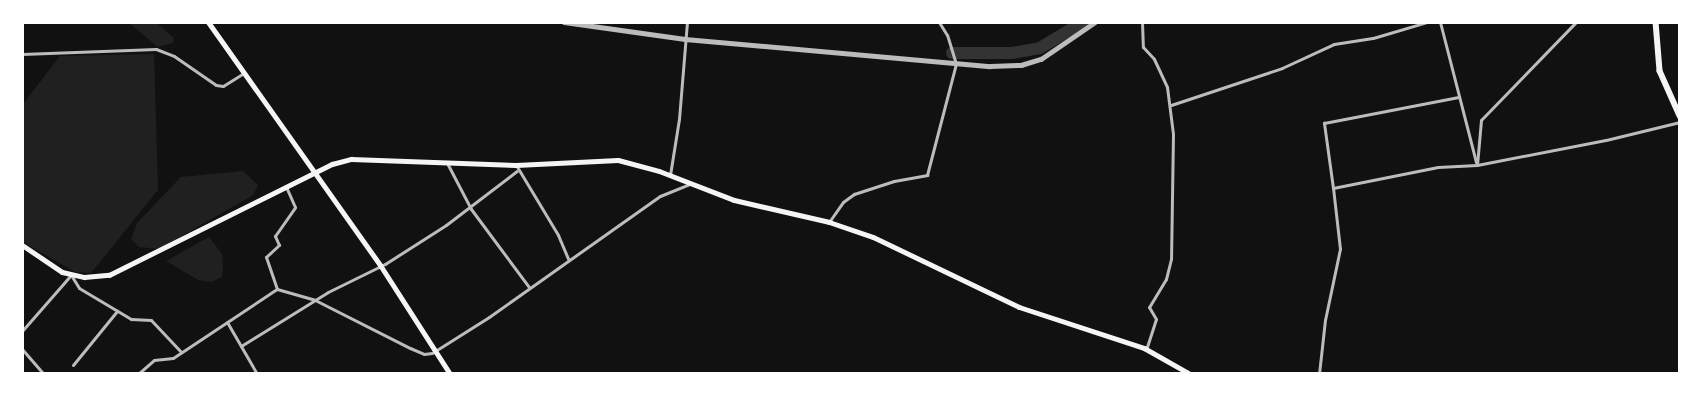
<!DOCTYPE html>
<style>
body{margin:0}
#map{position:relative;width:1702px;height:396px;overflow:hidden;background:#111;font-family:"Golos Text",sans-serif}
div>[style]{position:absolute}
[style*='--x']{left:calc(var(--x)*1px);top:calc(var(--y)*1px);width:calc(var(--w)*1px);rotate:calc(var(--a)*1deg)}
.green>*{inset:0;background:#202020}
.river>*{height:12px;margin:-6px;padding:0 6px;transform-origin:6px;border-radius:6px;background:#333}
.minor>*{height:3px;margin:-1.5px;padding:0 1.5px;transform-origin:1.5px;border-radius:1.5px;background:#bcbcbc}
.tertiary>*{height:4.5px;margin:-2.25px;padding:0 2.25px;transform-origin:2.25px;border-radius:2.25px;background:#bcbcbc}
.secondary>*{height:5px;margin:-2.5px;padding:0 2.5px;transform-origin:2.5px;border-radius:2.5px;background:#f5f5f5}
.primary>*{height:5.5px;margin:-2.75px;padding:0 2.75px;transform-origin:2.75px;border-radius:2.75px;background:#f5f5f5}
span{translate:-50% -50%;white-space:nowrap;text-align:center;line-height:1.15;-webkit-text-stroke:4px #fff;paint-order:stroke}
.frame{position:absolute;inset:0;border:24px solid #fff;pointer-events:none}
</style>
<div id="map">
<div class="green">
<div style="clip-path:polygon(129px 23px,157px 23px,174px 38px,173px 43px,158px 47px)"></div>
<div style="clip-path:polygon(154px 54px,158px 190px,91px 273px,75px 272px,23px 242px,23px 104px,60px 56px)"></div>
<div style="clip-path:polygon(243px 171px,258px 185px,253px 195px,159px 249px,139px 247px,131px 239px,137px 223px,181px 177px)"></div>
<div style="clip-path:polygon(209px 237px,222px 254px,223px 266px,222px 277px,211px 282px,198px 280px,166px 261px)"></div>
</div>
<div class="river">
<div style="--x:952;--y:53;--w:60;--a:0"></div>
<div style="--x:1012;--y:53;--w:28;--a:-10"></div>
<div style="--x:1040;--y:48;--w:50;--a:-31.2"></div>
</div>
<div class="minor">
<div style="--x:1142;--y:22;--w:25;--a:88"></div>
<div style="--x:1143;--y:47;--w:16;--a:47"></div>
<div style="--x:1154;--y:59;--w:31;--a:65"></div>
<div style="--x:1167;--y:87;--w:47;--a:82.7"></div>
<div style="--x:1173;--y:134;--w:125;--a:90.9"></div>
<div style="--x:1171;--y:259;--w:21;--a:104"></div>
<div style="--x:1166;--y:279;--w:33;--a:121"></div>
<div style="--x:1149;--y:307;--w:14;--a:60"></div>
<div style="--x:1156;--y:319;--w:32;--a:108"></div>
<div style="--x:1440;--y:22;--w:145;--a:75.6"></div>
<div style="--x:22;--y:54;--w:134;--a:-2.1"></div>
<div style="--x:156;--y:49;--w:19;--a:21"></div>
<div style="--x:174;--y:56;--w:51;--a:34.6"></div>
<div style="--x:216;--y:85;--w:7;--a:8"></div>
<div style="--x:223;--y:86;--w:25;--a:-32"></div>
<div style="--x:1171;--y:105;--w:117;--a:-18.4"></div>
<div style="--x:1282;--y:68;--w:57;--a:-24.8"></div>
<div style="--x:1334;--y:44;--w:39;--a:-9"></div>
<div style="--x:1373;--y:38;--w:56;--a:-16.5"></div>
<div style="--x:447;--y:163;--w:52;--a:62.4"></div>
<div style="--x:471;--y:209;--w:97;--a:53.4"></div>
<div style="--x:516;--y:165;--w:82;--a:59"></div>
<div style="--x:558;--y:235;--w:26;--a:67"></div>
<div style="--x:1477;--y:165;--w:45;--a:-84.9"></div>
<div style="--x:1481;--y:120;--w:136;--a:-45.9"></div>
<div style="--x:670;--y:175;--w:57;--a:-80.9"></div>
<div style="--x:679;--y:119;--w:97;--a:-85.3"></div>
<div style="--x:1333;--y:188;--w:66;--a:-97.9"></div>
<div style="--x:1324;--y:123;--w:137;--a:-10.9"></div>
<div style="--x:829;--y:222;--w:24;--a:-55"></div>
<div style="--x:843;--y:202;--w:14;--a:-36"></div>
<div style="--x:854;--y:194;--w:42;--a:-18"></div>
<div style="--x:894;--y:181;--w:34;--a:-10"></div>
<div style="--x:927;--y:175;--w:115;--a:-75.4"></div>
<div style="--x:956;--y:64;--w:30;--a:-107"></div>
<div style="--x:947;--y:35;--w:15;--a:-122"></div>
<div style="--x:277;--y:289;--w:34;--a:-109"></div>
<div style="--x:266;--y:257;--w:18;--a:-43"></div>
<div style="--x:279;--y:245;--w:10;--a:-114"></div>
<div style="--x:275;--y:236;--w:35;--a:-55"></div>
<div style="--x:295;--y:207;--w:22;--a:-114"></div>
<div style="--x:227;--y:322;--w:60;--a:60"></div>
<div style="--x:22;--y:331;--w:74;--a:-48.8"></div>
<div style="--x:71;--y:275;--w:15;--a:58"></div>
<div style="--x:79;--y:288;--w:61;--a:30.8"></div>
<div style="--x:131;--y:319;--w:20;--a:3"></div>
<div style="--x:151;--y:320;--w:44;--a:46.8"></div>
<div style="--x:241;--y:346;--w:102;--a:-31.8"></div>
<div style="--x:328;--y:292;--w:64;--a:-26.2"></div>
<div style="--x:385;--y:264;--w:72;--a:-32.6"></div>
<div style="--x:446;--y:225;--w:89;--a:-37.3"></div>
<div style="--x:22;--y:349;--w:33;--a:49"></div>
<div style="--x:73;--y:365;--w:70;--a:-50.8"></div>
<div style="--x:138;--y:374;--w:21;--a:-41"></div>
<div style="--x:154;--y:360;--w:19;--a:-6"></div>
<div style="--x:173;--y:358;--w:125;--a:-33.6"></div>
<div style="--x:277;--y:289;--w:40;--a:16"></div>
<div style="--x:315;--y:300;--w:106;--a:26.8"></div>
<div style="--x:410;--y:348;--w:15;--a:23"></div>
<div style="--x:424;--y:354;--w:8;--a:-7"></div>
<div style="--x:432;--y:353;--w:67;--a:-32.3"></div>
<div style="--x:489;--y:317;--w:209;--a:-35.3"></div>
<div style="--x:660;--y:196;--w:31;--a:-22"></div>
<div style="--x:1319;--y:374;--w:54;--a:-83.7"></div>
<div style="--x:1325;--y:320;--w:73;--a:-78.1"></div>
<div style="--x:1340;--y:249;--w:61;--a:-96.5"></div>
<div style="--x:1333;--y:188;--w:107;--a:-11.3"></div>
<div style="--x:1438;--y:167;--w:39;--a:-3"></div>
<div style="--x:1477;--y:165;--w:131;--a:-11"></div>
<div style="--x:1606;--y:140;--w:76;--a:-13.7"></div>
</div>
<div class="tertiary">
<div style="--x:564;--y:22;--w:122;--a:8"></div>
<div style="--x:685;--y:39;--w:306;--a:5.1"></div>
<div style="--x:990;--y:66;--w:31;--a:-2"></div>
<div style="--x:1021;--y:65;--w:21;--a:-17"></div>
<div style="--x:1041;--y:59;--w:65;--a:-34.4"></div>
</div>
<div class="secondary">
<div style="--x:208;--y:22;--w:298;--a:54.7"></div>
<div style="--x:380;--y:265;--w:130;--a:57.3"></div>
<div style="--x:22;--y:245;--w:48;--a:34"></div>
<div style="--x:62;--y:272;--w:23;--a:13"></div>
<div style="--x:84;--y:277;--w:25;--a:-5"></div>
<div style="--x:109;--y:275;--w:249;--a:-26.5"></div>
<div style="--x:332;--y:164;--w:20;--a:-15"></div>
<div style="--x:351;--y:159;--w:165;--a:2.1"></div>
<div style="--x:516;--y:165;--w:102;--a:-2.8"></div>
<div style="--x:618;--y:160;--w:42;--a:15"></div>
<div style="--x:659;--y:171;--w:80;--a:21.1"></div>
<div style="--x:734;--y:200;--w:98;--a:13"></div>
<div style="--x:829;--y:222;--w:46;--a:18.8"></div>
<div style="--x:873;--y:237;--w:162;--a:25.6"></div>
<div style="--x:1019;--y:307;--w:132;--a:18.2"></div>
<div style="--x:1144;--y:348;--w:53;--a:29.5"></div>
</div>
<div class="primary">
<div style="--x:1656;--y:22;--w:49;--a:85.3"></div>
<div style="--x:1660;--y:71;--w:49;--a:66"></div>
</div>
<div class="frame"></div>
</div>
